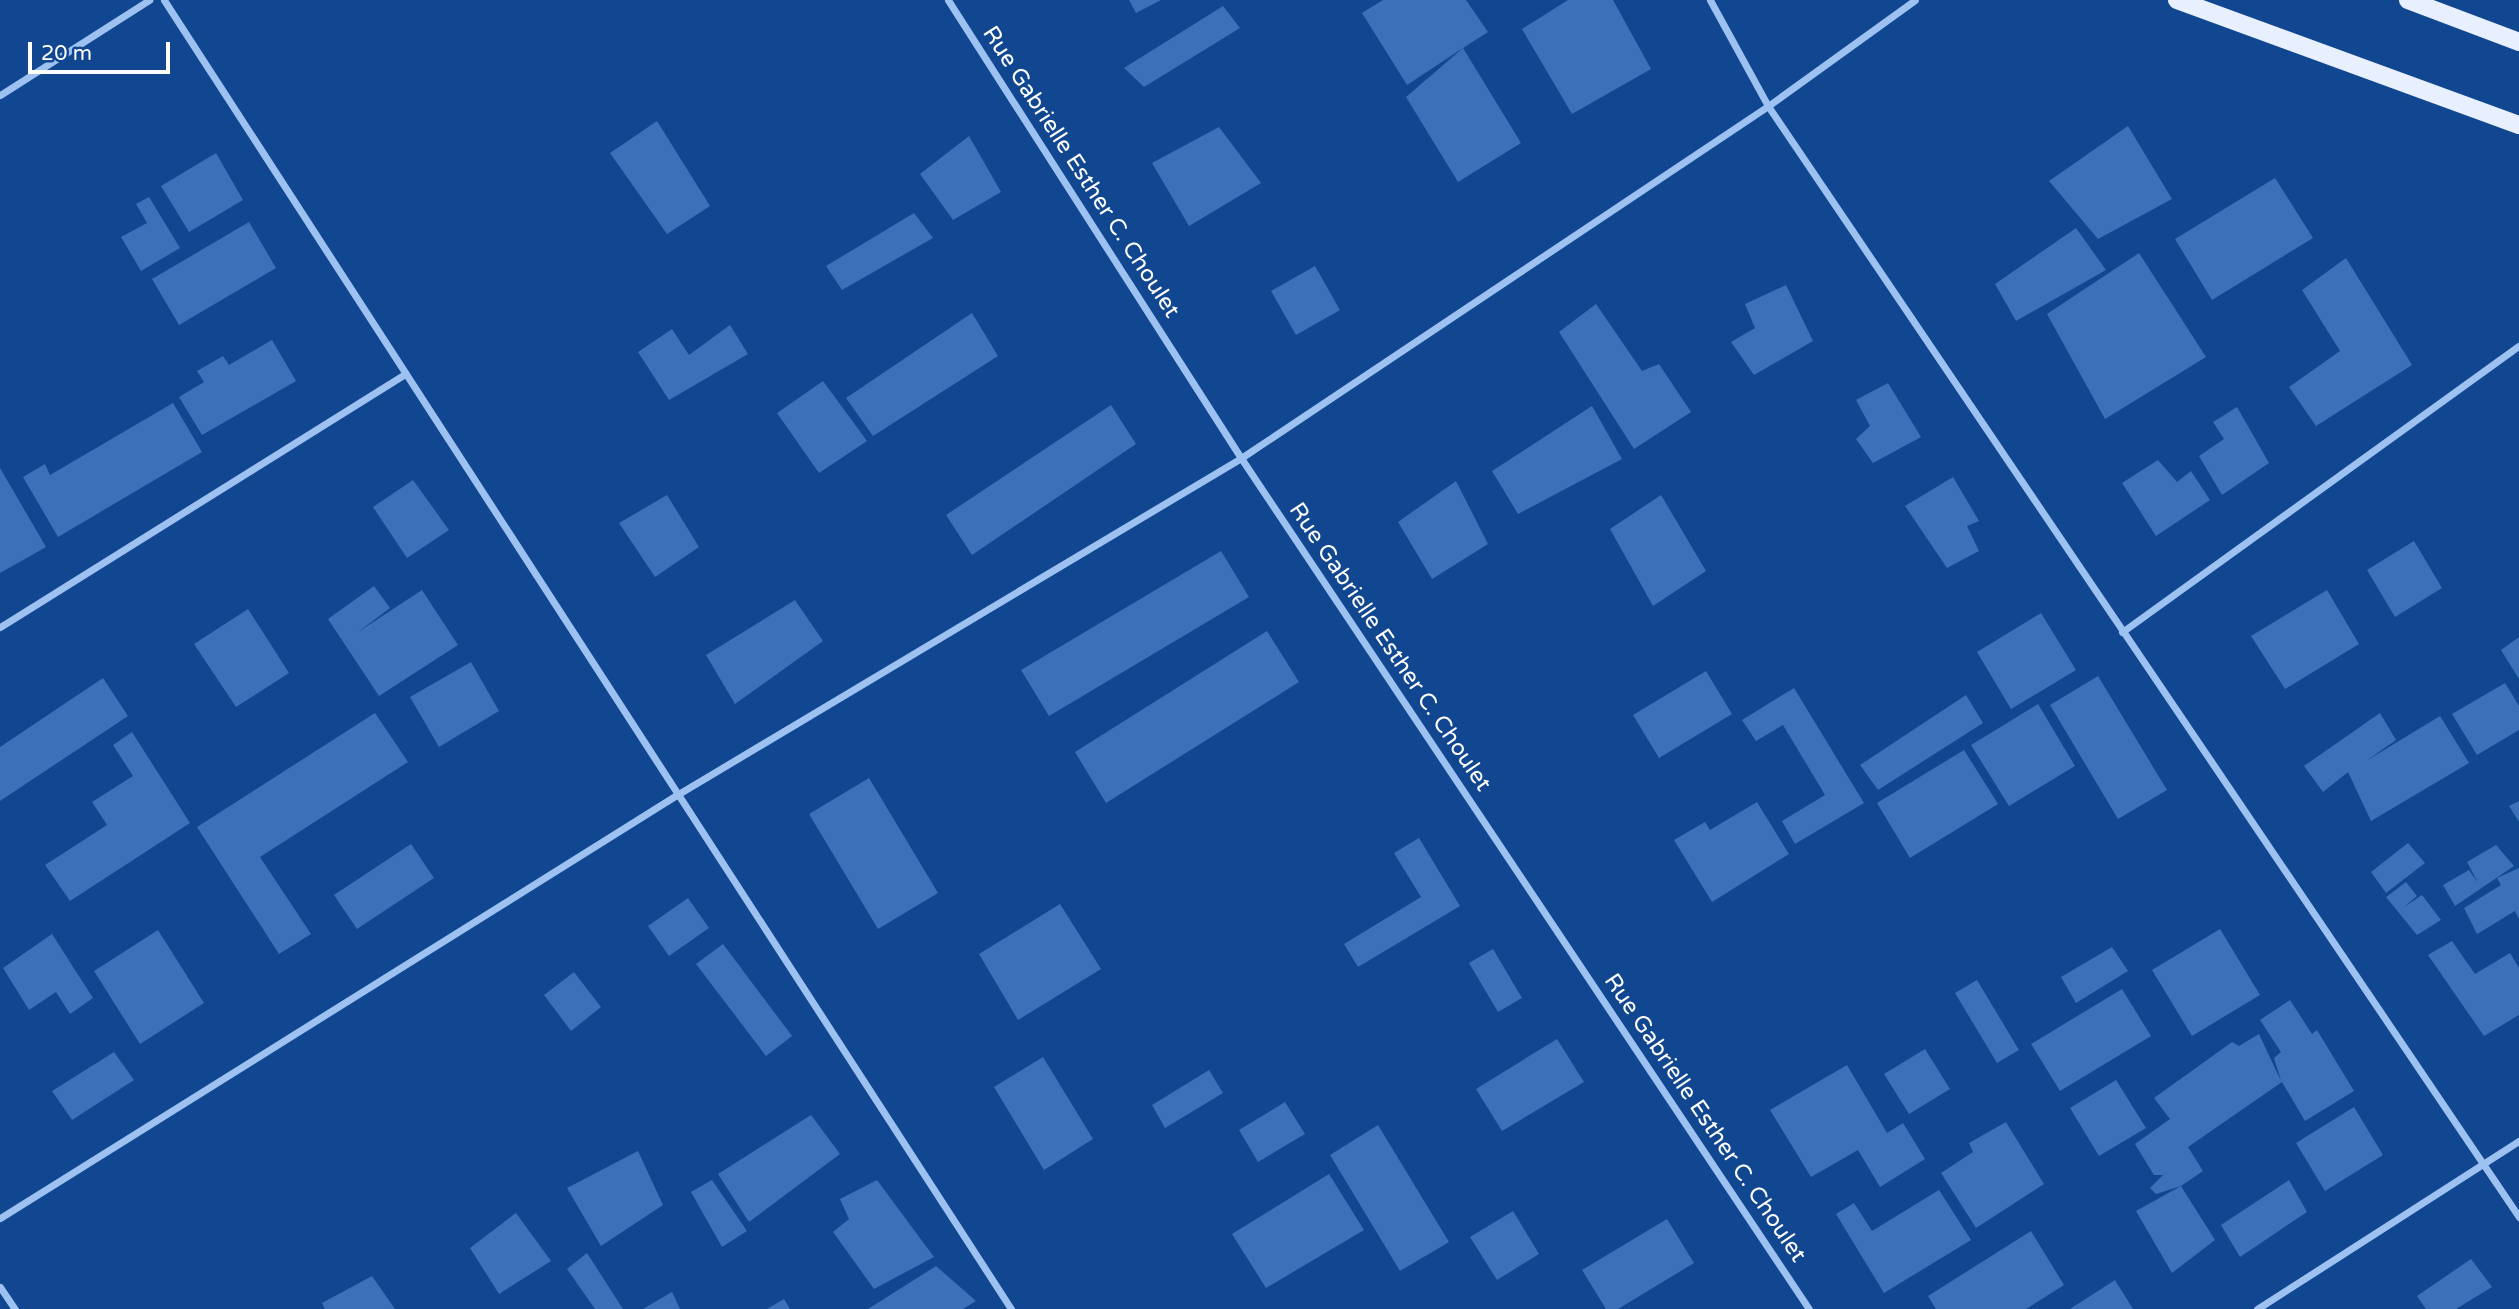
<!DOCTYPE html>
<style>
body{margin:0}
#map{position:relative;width:2519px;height:1309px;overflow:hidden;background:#114790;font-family:"Varela Round",sans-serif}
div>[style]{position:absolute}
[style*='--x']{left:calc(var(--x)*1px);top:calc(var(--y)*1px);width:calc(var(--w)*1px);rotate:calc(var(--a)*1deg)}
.building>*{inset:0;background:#3a71b9}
.minor>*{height:7px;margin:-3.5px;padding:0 3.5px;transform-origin:3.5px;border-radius:3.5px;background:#9dc2f2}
.primary>*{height:18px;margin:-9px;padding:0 9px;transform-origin:9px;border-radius:9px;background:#e8f0ff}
span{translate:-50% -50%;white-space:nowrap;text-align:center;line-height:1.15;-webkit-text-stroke:5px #114790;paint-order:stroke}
.street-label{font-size:23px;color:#fff}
.scale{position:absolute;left:28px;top:42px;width:142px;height:32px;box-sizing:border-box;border:4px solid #fff;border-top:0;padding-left:9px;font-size:21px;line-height:24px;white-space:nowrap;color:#fff;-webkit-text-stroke:5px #114790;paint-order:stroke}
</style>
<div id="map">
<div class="building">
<div style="clip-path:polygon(1129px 0,1161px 0,1136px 13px)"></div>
<div style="clip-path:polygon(1383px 0,1466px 0,1488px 32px,1463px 48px,1521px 143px,1458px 182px,1406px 97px,1463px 48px,1407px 85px,1362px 13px)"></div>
<div style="clip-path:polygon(1568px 0,1613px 0,1651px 69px,1572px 114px,1522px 29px)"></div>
<div style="clip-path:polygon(1223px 6px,1240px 28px,1144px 87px,1124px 68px)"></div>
<div style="clip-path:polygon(657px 121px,710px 206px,667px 234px,610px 153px)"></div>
<div style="clip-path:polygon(2128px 126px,2172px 199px,2098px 239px,2049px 181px)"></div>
<div style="clip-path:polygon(1219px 127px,1261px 183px,1189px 226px,1152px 163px)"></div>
<div style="clip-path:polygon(969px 136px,1001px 192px,953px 220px,920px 174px)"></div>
<div style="clip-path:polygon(216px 153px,243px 200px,189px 232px,161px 186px)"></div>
<div style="clip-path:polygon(2275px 178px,2313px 238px,2212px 300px,2175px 239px)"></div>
<div style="clip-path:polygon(149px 197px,180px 248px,141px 271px,121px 237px,147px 223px,136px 204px)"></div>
<div style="clip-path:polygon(914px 213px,933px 238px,842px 290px,826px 266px)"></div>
<div style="clip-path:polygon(249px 222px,276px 268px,179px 325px,152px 279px)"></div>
<div style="clip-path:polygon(2076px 228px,2106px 270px,2016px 321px,1995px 284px)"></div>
<div style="clip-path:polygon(2139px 253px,2206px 357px,2105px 419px,2047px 314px)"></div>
<div style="clip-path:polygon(2346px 258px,2412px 365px,2316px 426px,2289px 387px,2340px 351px,2302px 290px)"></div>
<div style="clip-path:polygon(1315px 266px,1340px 310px,1296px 335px,1271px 291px)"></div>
<div style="clip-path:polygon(1786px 285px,1813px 341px,1754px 375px,1731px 342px,1755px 328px,1745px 304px)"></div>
<div style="clip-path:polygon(1596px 304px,1642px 371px,1659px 364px,1691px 412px,1634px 449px,1559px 332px)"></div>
<div style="clip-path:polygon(972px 313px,998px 356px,873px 436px,846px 398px)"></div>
<div style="clip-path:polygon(730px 325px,748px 354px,669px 400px,638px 352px,672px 329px,689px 355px)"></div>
<div style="clip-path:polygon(272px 340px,296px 381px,202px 435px,179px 397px,204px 382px,197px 371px,223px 356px,229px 365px)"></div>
<div style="clip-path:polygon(823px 381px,867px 441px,819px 473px,777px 413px)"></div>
<div style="clip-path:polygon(1888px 383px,1921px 437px,1873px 463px,1856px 439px,1870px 426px,1856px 400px)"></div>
<div style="clip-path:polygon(173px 403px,202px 452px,58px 537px,23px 477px,45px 464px,50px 475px)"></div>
<div style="clip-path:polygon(1111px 405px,1136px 444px,972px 555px,946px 515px)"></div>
<div style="clip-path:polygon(1592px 406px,1622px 459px,1518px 514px,1492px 471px)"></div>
<div style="clip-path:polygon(2237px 407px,2269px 463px,2222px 495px,2199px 456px,2224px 439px,2213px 422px)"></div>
<div style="clip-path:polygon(2158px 460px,2177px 482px,2191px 471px,2210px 500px,2156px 536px,2122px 483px)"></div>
<div style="clip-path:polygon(0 468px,46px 547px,0 573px)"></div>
<div style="clip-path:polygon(1953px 477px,1979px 521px,1967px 526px,1979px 551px,1947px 568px,1905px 506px)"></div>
<div style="clip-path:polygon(413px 480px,449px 530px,407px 558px,373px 507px)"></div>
<div style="clip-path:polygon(1456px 481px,1488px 544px,1432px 579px,1398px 522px)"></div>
<div style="clip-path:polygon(667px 495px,699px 547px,655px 577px,619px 523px)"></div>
<div style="clip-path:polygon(1661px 495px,1706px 571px,1653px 606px,1610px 529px)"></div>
<div style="clip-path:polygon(2414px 541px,2442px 588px,2395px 617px,2367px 570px)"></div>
<div style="clip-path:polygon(1221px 551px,1249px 597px,1049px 716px,1021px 670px)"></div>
<div style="clip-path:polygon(374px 586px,390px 608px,358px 632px,422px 590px,458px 645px,379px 696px,328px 619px)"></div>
<div style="clip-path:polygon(2327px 590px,2359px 644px,2285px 689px,2251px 636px)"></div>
<div style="clip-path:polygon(795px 600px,823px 641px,735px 704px,706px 655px)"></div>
<div style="clip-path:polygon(248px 609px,289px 673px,236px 707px,194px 644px)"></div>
<div style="clip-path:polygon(2041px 613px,2076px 670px,2011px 709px,1977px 652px)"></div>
<div style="clip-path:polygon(1267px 631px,1299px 682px,1106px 803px,1075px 752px)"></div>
<div style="clip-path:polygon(2519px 637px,2519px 679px,2501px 650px)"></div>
<div style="clip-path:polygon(471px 662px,499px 711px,439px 747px,410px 697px)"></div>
<div style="clip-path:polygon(1706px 671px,1732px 714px,1659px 758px,1633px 715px)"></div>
<div style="clip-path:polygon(2098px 676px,2167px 790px,2118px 819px,2050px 705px)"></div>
<div style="clip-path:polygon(103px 678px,128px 716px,0 801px,0 747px)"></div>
<div style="clip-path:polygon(2505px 683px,2519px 706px,2519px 730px,2477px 755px,2452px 714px)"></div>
<div style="clip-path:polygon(1794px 688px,1864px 803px,1795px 844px,1782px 821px,1825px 795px,1783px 725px,1756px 741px,1742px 720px)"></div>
<div style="clip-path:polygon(1966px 695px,1983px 723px,1878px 790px,1860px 765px)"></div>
<div style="clip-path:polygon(2038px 704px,2075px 766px,2009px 806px,1971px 745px)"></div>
<div style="clip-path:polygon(375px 713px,408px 762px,260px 857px,311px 934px,279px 954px,197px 827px)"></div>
<div style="clip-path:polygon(2380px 713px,2396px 740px,2366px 761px,2440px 716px,2469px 763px,2371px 821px,2348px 772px,2323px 792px,2304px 766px)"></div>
<div style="clip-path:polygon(132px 732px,190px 823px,70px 901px,45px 865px,107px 825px,92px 802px,133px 776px,113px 745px)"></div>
<div style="clip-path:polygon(1964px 750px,1998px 804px,1910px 858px,1877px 803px)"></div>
<div style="clip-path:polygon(869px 778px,938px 893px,878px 929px,809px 814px)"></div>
<div style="clip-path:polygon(2519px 801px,2519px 822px,2509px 806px)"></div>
<div style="clip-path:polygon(1757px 802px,1789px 854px,1712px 902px,1674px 840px,1705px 822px,1710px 830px)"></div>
<div style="clip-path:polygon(1419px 838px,1460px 906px,1358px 967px,1344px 944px,1421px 897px,1394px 853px)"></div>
<div style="clip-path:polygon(2408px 843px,2425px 863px,2386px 893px,2371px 872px)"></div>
<div style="clip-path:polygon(411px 844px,434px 878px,357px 929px,334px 895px)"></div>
<div style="clip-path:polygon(2496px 845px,2514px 866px,2455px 906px,2443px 885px,2469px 870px,2478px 883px,2467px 862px)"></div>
<div style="clip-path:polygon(2519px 868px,2519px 919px,2515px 911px,2477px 934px,2464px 908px,2501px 885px,2497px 878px)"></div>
<div style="clip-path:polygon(2406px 882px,2417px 896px,2404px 907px,2422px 895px,2441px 920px,2417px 935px,2386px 897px)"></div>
<div style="clip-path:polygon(688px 898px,709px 928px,669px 956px,648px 926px)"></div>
<div style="clip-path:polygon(1060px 904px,1101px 969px,1018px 1020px,979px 954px)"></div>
<div style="clip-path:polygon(2220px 929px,2260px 995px,2192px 1036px,2152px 970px)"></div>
<div style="clip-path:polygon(158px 930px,204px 1003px,140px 1044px,94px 971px)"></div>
<div style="clip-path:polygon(52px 934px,93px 998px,70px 1014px,56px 992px,29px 1010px,3px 968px)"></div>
<div style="clip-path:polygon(2452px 941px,2475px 974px,2510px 953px,2519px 968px,2519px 1015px,2484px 1036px,2428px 955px)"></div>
<div style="clip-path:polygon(723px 944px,792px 1036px,766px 1056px,696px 964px)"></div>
<div style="clip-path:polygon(2112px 947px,2128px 971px,2076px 1003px,2061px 977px)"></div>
<div style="clip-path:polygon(1493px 949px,1522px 998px,1498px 1012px,1469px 963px)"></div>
<div style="clip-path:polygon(574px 972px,601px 1007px,571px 1031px,544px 995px)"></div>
<div style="clip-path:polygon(1977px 980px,2019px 1050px,1997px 1063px,1955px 993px)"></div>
<div style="clip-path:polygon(2122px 989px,2151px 1036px,2060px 1091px,2031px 1044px)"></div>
<div style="clip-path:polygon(2290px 1000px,2312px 1034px,2317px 1030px,2354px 1091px,2305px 1121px,2282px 1082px,2188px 1147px,2203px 1171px,2181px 1186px,2156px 1194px,2150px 1188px,2163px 1175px,2154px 1175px,2135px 1144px,2170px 1119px,2154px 1098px,2232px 1042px,2239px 1046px,2259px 1034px,2281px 1081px,2274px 1058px,2281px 1052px,2260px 1020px)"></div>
<div style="clip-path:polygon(1557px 1039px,1584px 1082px,1502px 1131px,1476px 1089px)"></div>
<div style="clip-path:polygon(1925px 1049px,1950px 1089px,1909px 1114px,1884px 1074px)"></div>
<div style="clip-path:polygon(114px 1052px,134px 1080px,72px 1120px,52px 1091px)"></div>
<div style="clip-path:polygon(1043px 1057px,1093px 1139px,1044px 1170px,994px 1087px)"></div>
<div style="clip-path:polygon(1847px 1065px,1887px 1133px,1903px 1123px,1925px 1159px,1880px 1187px,1858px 1150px,1811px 1177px,1770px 1110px)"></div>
<div style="clip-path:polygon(1209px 1070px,1223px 1093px,1165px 1128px,1152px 1105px)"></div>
<div style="clip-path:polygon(2116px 1080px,2146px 1128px,2099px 1156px,2070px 1108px)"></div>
<div style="clip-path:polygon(1285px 1102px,1305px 1134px,1258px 1162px,1239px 1130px)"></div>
<div style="clip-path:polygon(2354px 1107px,2383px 1155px,2325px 1191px,2296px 1143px)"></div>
<div style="clip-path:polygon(811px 1115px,840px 1154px,749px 1222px,718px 1174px)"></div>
<div style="clip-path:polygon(2006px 1122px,2044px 1184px,1976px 1228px,1941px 1173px,1973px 1152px,1969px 1143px)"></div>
<div style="clip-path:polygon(1378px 1125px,1449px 1242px,1400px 1271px,1330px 1155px)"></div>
<div style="clip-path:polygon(638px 1151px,663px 1205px,601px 1246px,567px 1188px)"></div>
<div style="clip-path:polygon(1329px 1174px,1364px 1230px,1266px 1288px,1232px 1234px)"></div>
<div style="clip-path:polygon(712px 1180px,747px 1231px,722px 1247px,691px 1192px)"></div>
<div style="clip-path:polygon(877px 1180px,934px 1257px,874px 1289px,833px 1232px,849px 1219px,840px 1199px)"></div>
<div style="clip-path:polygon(2289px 1180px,2307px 1212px,2240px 1257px,2221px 1225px)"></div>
<div style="clip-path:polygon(2181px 1186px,2215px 1240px,2172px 1273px,2136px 1211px)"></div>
<div style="clip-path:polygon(1939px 1190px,1971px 1240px,1884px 1293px,1836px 1214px,1854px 1203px,1872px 1231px)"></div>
<div style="clip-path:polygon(1513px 1211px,1539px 1254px,1497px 1280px,1470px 1237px)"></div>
<div style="clip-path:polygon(516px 1213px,551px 1261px,499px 1294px,470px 1248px)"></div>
<div style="clip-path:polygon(1667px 1219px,1694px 1263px,1618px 1309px,1606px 1309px,1582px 1270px)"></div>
<div style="clip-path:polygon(2031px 1231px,2064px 1285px,2026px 1309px,1936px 1309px,1928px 1296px)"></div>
<div style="clip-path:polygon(587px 1253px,623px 1309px,595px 1309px,567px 1269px)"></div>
<div style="clip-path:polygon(2471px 1259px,2492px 1287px,2456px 1309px,2426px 1309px,2417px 1296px)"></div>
<div style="clip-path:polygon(936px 1266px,976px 1301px,963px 1309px,868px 1309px)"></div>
<div style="clip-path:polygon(372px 1276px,395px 1309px,325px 1309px,322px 1303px)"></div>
<div style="clip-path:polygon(2115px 1280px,2133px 1309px,2070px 1309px)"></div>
<div style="clip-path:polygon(672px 1292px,680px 1309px,643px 1309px)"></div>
<div style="clip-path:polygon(784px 1299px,790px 1309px,767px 1309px)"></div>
</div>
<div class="minor">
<div style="--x:164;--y:0;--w:1559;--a:57.09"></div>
<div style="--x:948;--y:0;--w:544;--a:57.39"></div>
<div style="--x:1241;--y:458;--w:1023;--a:56.28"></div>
<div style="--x:1710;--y:0;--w:121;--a:61.3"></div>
<div style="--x:1768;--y:106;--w:1341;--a:55.94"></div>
<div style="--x:0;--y:95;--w:177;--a:-32.5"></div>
<div style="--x:0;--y:627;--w:478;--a:-32"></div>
<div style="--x:2122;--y:632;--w:489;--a:-35.8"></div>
<div style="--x:0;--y:1218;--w:796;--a:-32.01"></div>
<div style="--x:675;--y:796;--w:659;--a:-30.84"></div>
<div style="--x:1241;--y:458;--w:634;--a:-33.74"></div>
<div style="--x:1768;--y:106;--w:181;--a:-35.8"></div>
<div style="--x:0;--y:1287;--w:27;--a:56"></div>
<div style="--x:2257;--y:1309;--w:311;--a:-32.7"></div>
</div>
<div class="primary">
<div style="--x:2177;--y:0;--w:364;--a:20.1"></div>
<div style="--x:2408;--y:0;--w:119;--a:20.7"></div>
</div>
<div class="street-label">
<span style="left:1081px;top:172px;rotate:57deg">Rue Gabrielle Esther C. Choulet</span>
<span style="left:1390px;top:647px;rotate:56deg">Rue Gabrielle Esther C. Choulet</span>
<span style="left:1705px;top:1118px;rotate:56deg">Rue Gabrielle Esther C. Choulet</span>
</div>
<div class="scale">20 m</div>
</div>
